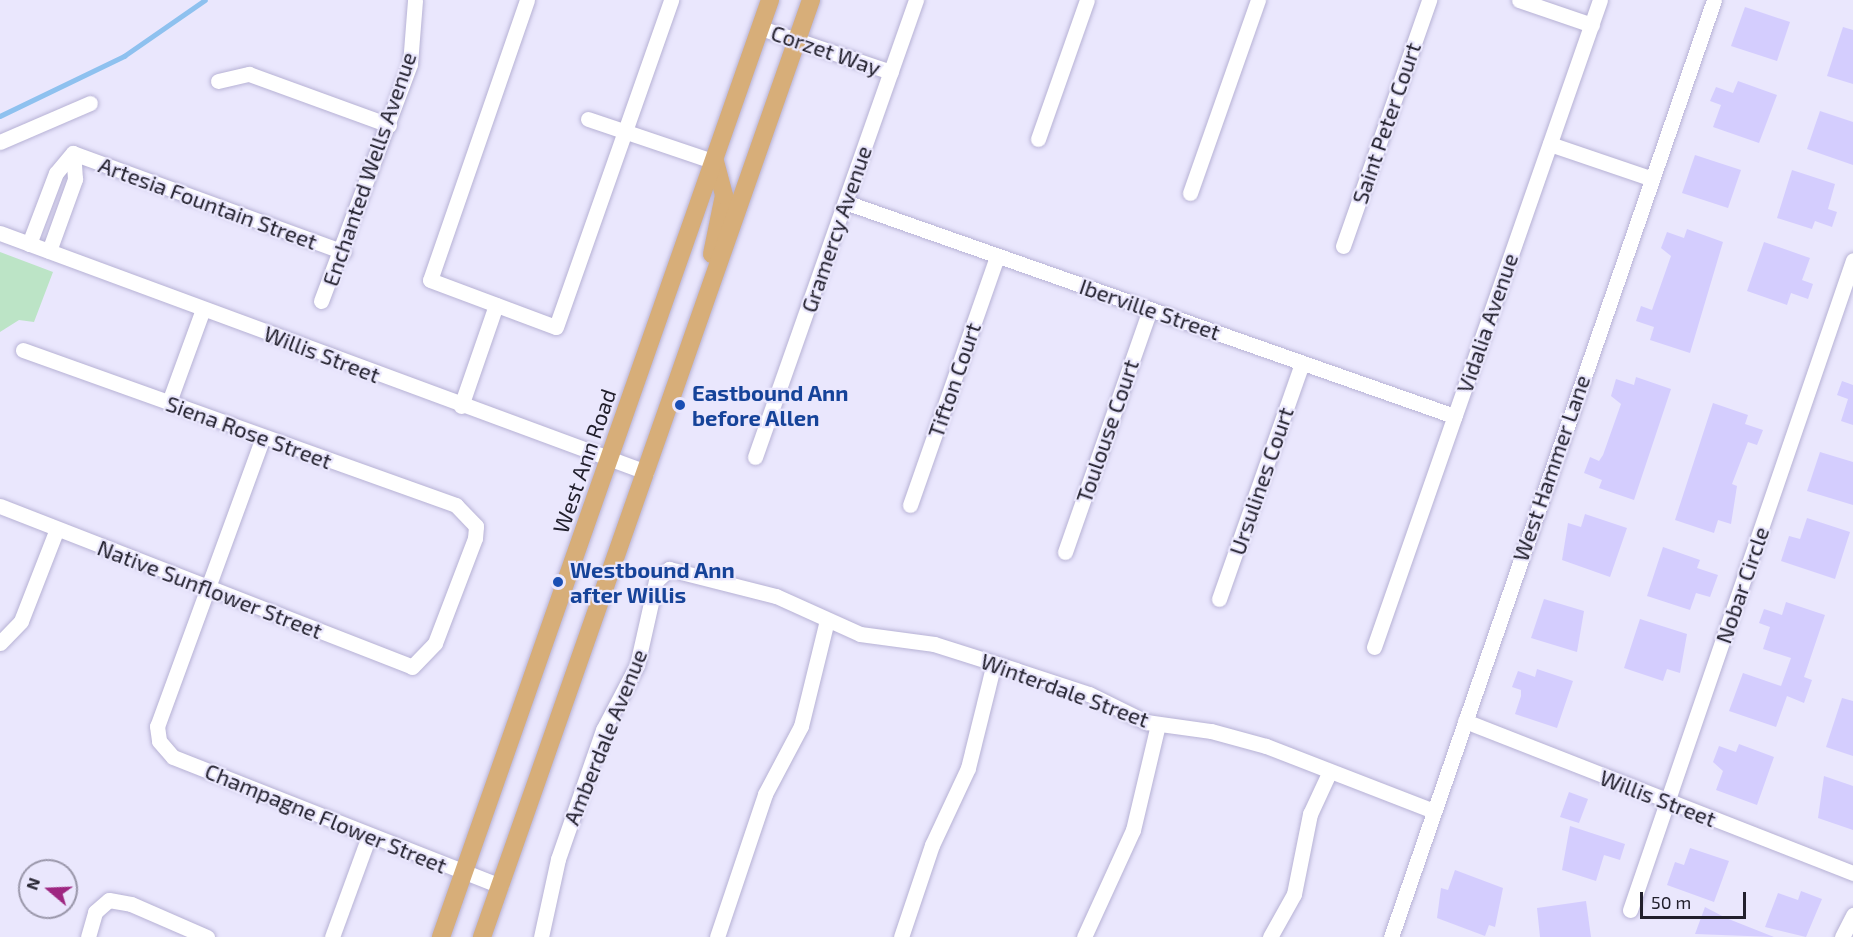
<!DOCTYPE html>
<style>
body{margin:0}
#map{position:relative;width:1853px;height:937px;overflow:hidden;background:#eae7fd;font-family:"Exo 2",sans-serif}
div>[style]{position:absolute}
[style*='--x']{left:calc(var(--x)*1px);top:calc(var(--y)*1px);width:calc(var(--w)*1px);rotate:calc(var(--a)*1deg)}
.green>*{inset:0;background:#bce4c6}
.stream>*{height:4.5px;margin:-2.25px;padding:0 2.25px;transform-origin:2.25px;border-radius:2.25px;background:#8ec1ef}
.building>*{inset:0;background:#d4cdfe}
.roads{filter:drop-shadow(0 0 2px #b7b2d5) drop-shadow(0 0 2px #b7b2d5)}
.minor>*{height:15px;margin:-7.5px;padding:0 7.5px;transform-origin:7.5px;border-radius:7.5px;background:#fff}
.major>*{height:18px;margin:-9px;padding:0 9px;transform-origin:9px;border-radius:9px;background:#d7ae79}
.dots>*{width:16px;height:16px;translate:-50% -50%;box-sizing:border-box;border:3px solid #eae7fd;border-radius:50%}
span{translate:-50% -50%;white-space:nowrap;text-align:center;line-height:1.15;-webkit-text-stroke:4.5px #eae7fd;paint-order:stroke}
.street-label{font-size:22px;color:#22202d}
.transit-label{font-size:22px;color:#164399;font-weight:700}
.left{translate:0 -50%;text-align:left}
.north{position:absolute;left:18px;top:859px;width:60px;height:60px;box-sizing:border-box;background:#eae7fd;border:2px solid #9a97aa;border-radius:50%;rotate:289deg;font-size:16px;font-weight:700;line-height:24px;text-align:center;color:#22202d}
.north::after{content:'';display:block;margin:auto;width:21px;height:27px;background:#9e2781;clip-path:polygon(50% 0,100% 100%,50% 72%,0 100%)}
.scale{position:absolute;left:1640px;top:892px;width:106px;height:27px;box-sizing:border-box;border:3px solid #22202d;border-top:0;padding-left:8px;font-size:18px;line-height:21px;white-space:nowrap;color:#22202d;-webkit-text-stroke:4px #eae7fd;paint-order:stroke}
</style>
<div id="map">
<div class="green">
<div style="clip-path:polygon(0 252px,53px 272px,34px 322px,19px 320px,0 332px)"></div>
</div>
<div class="stream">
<div style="--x:0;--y:116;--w:138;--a:-25.8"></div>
<div style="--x:124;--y:56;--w:98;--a:-34.7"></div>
</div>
<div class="building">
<div style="clip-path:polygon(1745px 7px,1790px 22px,1777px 61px,1731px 46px)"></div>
<div style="clip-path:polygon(1843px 27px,1853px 30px,1853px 84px,1827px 76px)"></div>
<div style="clip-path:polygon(1738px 81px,1777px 95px,1759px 143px,1713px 127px,1721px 105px,1710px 101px,1716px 87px,1733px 93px)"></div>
<div style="clip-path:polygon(1820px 111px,1853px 122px,1853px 165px,1807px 149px)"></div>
<div style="clip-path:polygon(1695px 155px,1741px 170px,1728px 208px,1682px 193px)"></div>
<div style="clip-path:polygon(1792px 170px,1835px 184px,1828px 209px,1837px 212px,1832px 227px,1815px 221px,1812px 229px,1777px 218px)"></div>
<div style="clip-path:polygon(1687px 229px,1723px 242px,1690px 353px,1650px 340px,1654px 327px,1636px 321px,1641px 306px,1652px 310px,1671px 256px,1661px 248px,1667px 232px,1684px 238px)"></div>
<div style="clip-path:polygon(1764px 242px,1810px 258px,1802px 280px,1813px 284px,1808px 299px,1791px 293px,1787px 305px,1747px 291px)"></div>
<div style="clip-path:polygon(1636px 377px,1671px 389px,1634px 500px,1599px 488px,1602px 480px,1584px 473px,1590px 457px,1599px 461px,1603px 455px,1621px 404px,1611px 396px,1616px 379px,1634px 385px)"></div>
<div style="clip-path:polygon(1842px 381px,1853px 385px,1853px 425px,1841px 421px,1848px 399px,1837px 395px)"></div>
<div style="clip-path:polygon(1713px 403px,1748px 415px,1745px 424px,1763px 430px,1757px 445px,1748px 442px,1732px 484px,1737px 486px,1731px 524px,1718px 520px,1714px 533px,1675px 520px)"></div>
<div style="clip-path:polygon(1820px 452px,1853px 462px,1853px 505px,1807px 491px)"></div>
<div style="clip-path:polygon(1585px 514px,1627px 528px,1610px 577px,1562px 560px,1568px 523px,1581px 527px)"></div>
<div style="clip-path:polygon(1807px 518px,1850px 532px,1835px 579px,1781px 561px,1789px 536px,1800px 539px)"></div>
<div style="clip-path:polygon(1663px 547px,1700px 560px,1697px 568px,1718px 575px,1710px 597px,1696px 593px,1690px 610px,1647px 596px)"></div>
<div style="clip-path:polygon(1544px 599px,1584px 611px,1577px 652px,1531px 638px)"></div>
<div style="clip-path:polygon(1786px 602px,1825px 615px,1804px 677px,1812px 680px,1804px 703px,1787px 696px,1776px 727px,1729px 711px,1743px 673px,1781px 686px,1791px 658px,1763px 649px,1770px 627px,1759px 623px,1764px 609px,1782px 615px)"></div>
<div style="clip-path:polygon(1640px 619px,1687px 634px,1680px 673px,1667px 669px,1663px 681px,1624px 668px)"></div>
<div style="clip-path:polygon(1537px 669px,1573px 681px,1557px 728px,1515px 714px,1521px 696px,1521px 690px,1512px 687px,1518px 671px,1535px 677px)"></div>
<div style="clip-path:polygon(1842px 698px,1853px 701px,1853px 756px,1826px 747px)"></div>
<div style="clip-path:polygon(1739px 744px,1774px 757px,1757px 805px,1716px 790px,1723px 771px,1713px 762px,1719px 746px,1736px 752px)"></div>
<div style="clip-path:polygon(1824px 776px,1853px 786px,1853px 830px,1818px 818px)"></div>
<div style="clip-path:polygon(1569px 792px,1588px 799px,1579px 823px,1560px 817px)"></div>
<div style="clip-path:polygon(1570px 826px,1625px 844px,1620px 860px,1604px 855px,1596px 881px,1562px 870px)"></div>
<div style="clip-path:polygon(1690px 848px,1729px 861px,1714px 902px,1667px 885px,1675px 862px,1684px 865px)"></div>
<div style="clip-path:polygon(1455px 870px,1503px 888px,1495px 927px,1489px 925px,1485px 936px,1437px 918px,1441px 888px,1448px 890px)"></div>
<div style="clip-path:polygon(1801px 891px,1822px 899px,1806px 937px,1765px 927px,1778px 893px,1798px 900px)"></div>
<div style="clip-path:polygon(1586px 901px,1591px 937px,1540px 937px,1537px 908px)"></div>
<div style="clip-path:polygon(1705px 907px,1726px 918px,1774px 937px,1695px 934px)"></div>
</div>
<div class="roads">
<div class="minor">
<div style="--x:527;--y:0;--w:296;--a:109.1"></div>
<div style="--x:430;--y:280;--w:134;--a:20.5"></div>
<div style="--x:556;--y:327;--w:347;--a:-70.6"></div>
<div style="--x:1519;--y:0;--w:77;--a:18.9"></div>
<div style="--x:761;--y:28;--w:137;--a:18.7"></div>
<div style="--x:218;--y:81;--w:32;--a:-13"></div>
<div style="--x:249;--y:74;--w:149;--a:20"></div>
<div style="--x:588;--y:119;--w:134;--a:18.7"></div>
<div style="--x:1038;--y:139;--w:147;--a:-70.6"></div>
<div style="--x:0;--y:142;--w:98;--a:-23.4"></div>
<div style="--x:1550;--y:144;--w:106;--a:18.8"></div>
<div style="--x:73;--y:153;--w:288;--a:20.1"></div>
<div style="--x:1190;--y:193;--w:205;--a:-70.6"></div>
<div style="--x:845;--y:202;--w:646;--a:19.36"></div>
<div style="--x:0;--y:233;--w:689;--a:20.3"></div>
<div style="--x:29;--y:244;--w:76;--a:-69.2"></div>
<div style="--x:56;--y:173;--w:26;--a:-50"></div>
<div style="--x:1343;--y:246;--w:261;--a:-70.7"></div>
<div style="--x:49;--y:251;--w:77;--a:-70.1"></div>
<div style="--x:75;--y:179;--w:26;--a:-94"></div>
<div style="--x:321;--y:301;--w:253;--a:-69.4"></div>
<div style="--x:410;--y:64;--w:64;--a:-85.5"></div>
<div style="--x:169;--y:402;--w:99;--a:-69.9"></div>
<div style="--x:461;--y:406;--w:107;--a:-70.9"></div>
<div style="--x:263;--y:437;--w:308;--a:110.1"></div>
<div style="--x:157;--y:726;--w:15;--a:82"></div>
<div style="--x:159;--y:741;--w:21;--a:49"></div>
<div style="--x:173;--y:757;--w:352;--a:21.5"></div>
<div style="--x:755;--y:457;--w:485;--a:-70.6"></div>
<div style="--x:910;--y:505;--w:264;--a:-70.7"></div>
<div style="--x:0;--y:506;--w:442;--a:21.3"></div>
<div style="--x:412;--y:667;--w:33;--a:-46"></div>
<div style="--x:435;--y:643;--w:112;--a:-69.1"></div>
<div style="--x:475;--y:538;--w:12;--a:-85"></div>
<div style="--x:476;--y:526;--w:29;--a:-134"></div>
<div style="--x:456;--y:505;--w:460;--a:-160.3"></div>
<div style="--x:1065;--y:552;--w:257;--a:-70.7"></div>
<div style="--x:1219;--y:599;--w:250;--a:-70.6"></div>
<div style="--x:0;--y:643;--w:30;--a:-46"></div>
<div style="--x:21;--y:621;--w:97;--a:-68.7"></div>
<div style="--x:1374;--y:647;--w:685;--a:-70.75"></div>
<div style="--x:1465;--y:721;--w:417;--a:21.4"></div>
<div style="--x:1630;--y:910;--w:687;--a:-71.06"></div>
<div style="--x:88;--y:937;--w:26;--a:-74"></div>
<div style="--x:95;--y:912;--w:18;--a:-41"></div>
<div style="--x:109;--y:900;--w:22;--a:10"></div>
<div style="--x:131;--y:904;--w:83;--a:23.5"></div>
<div style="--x:332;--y:937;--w:108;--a:-69.9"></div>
<div style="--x:541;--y:937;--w:80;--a:-77.7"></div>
<div style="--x:558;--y:859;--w:137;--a:-70.8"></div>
<div style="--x:603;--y:730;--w:73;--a:-62.4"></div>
<div style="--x:637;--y:665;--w:86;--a:-77.3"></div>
<div style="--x:656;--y:581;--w:18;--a:-43"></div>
<div style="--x:669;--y:569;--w:110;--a:14.2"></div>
<div style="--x:776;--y:596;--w:92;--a:24.3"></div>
<div style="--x:860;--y:634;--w:75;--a:7.7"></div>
<div style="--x:934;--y:644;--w:86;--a:17.6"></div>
<div style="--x:1016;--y:670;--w:77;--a:18.2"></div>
<div style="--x:1089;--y:694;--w:64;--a:26.2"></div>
<div style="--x:1146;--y:722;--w:66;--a:7.9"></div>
<div style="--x:1211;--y:731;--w:57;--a:15.3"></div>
<div style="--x:1266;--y:746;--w:180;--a:21.2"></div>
<div style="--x:717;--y:937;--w:151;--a:-71.4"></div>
<div style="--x:765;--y:794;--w:77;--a:-62.1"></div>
<div style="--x:801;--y:726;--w:109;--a:-76.2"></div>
<div style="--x:901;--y:937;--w:97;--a:-71.4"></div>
<div style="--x:932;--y:845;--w:85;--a:-64.9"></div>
<div style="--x:968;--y:768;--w:108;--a:-76.1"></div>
<div style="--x:1084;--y:937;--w:118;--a:-65.4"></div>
<div style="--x:1133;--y:830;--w:109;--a:-76.7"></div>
<div style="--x:1270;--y:937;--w:49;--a:-60.8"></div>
<div style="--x:1294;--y:894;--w:82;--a:-78.7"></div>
<div style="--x:1310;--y:814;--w:47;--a:-65.1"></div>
<div style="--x:1391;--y:937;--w:991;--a:-70.98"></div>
<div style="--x:1842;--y:937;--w:25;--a:-63"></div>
</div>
<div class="major">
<div style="--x:712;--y:254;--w:60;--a:-78.5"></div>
<div style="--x:724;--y:195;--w:34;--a:-105"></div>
<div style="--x:441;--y:937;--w:993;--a:-70.65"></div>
<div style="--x:482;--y:937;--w:993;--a:-70.65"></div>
</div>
</div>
<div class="dots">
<div style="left:680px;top:405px;background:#1a4fb4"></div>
<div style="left:558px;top:582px;background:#1a4fb4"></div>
</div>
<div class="street-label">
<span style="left:826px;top:50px;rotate:19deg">Corzet Way</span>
<span style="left:1386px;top:123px;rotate:-71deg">Saint Peter Court</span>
<span style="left:369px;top:169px;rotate:-71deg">Enchanted Wells Avenue</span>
<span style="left:208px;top:203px;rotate:20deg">Artesia Fountain Street</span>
<span style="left:836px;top:229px;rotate:-71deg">Gramercy Avenue</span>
<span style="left:1150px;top:309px;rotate:19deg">Iberville Street</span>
<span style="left:1487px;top:323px;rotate:-71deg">Vidalia Avenue</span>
<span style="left:322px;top:354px;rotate:21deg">Willis Street</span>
<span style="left:954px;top:380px;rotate:-71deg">Tifton Court</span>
<span style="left:1107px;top:431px;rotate:-71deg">Toulouse Court</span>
<span style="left:249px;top:432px;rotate:20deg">Siena Rose Street</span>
<span style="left:584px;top:461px;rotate:-71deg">West Ann Road</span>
<span style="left:1551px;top:468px;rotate:-71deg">West Hammer Lane</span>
<span style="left:1261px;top:481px;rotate:-71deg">Ursulines Court</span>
<span style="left:1742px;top:585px;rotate:-71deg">Nobar Circle</span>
<span style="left:210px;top:589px;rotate:21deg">Native Sunflower Street</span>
<span style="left:1065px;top:690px;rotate:20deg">Winterdale Street</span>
<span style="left:605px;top:737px;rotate:-68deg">Amberdale Avenue</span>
<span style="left:1658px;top:798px;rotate:21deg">Willis Street</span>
<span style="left:326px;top:818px;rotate:22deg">Champagne Flower Street</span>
</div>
<div class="transit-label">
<span class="left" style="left:692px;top:405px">Eastbound Ann<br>before Allen</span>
<span class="left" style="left:570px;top:582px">Westbound Ann<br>after Willis</span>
</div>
<div class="north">N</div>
<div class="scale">50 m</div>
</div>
